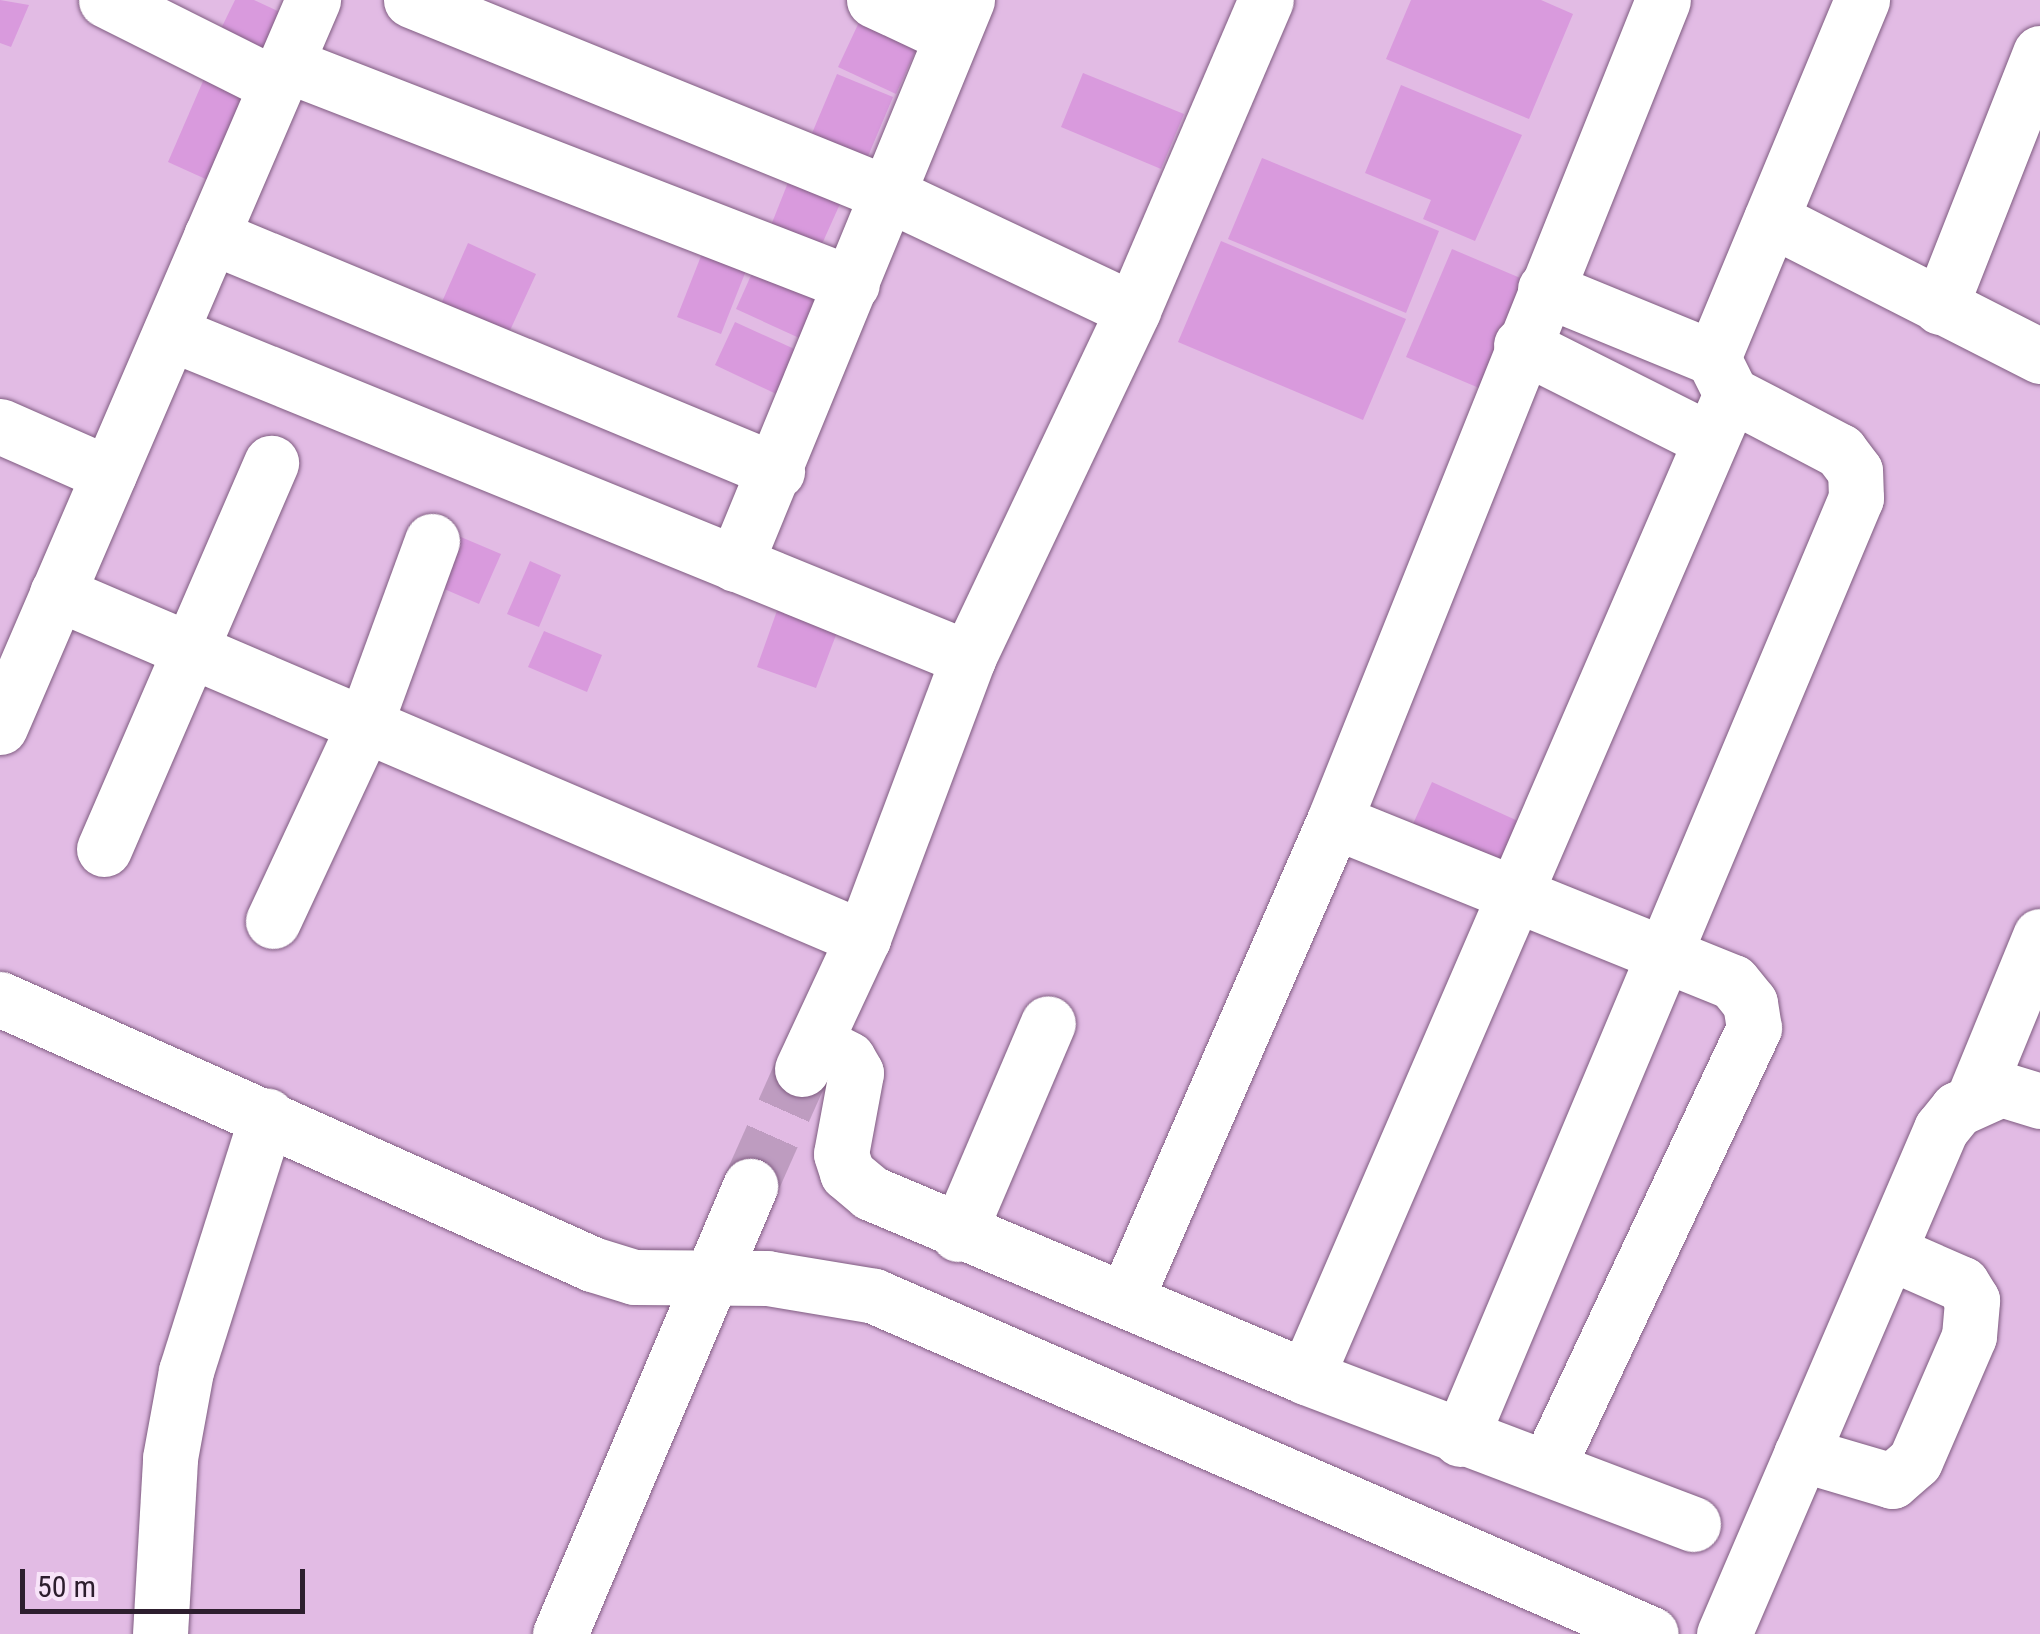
<!DOCTYPE html>
<style>
body{margin:0}
#map{position:relative;width:2040px;height:1634px;overflow:hidden;background:#e2bbe4;font-family:"Roboto Condensed",sans-serif}
div>[style]{position:absolute}
[style*='--x']{left:calc(var(--x)*1px);top:calc(var(--y)*1px);width:calc(var(--w)*1px);rotate:calc(var(--a)*1deg)}
.building>*{inset:0;background:#d99add}
.minor-tunnel>*{height:55px;margin-top:-27.5px;transform-origin:0;background:repeating-linear-gradient(90deg,#be9cc0 0 55px,transparent 0 83px)}
.roads{filter:drop-shadow(0 0 2px #7f5c81) drop-shadow(0 0 2px #7f5c81)}
.minor>*{height:55px;margin:-27.5px;padding:0 27.5px;transform-origin:27.5px;border-radius:27.5px;background:#fff}
span{translate:-50% -50%;white-space:nowrap;text-align:center;line-height:1.15;-webkit-text-stroke:9px #f8e4f9;paint-order:stroke}
.scale{position:absolute;left:20px;top:1569px;width:285px;height:45px;box-sizing:border-box;border:5px solid #2d1e2e;border-top:0;padding-left:12px;font-size:30px;line-height:35px;white-space:nowrap;color:#2d1e2e;-webkit-text-stroke:8px #f8e4f9;paint-order:stroke}
</style>
<div id="map">
<div class="building">
<div style="clip-path:polygon(0 0,29px 5px,11px 47px,0 43px)"></div>
<div style="clip-path:polygon(235px 0,254px 0,295px 19px,272px 66px,216px 39px)"></div>
<div style="clip-path:polygon(1411px 0,1541px 0,1573px 14px,1529px 119px,1386px 59px)"></div>
<div style="clip-path:polygon(868px 3px,925px 30px,896px 94px,838px 67px)"></div>
<div style="clip-path:polygon(210px 65px,264px 88px,221px 186px,168px 162px)"></div>
<div style="clip-path:polygon(1083px 73px,1184px 114px,1161px 169px,1061px 127px)"></div>
<div style="clip-path:polygon(837px 74px,893px 97px,866px 161px,810px 138px)"></div>
<div style="clip-path:polygon(1401px 85px,1522px 135px,1475px 241px,1423px 219px,1431px 200px,1365px 173px)"></div>
<div style="clip-path:polygon(1262px 158px,1439px 231px,1406px 313px,1228px 239px)"></div>
<div style="clip-path:polygon(791px 175px,844px 195px,813px 264px,764px 243px)"></div>
<div style="clip-path:polygon(1221px 241px,1406px 319px,1363px 420px,1178px 342px)"></div>
<div style="clip-path:polygon(468px 243px,536px 274px,501px 350px,434px 320px)"></div>
<div style="clip-path:polygon(705px 246px,749px 263px,721px 334px,677px 317px)"></div>
<div style="clip-path:polygon(1452px 249px,1525px 280px,1479px 388px,1406px 357px)"></div>
<div style="clip-path:polygon(757px 262px,841px 300px,819px 347px,736px 309px)"></div>
<div style="clip-path:polygon(735px 322px,812px 357px,791px 401px,715px 365px)"></div>
<div style="clip-path:polygon(449px 532px,501px 554px,479px 604px,428px 582px)"></div>
<div style="clip-path:polygon(530px 561px,561px 575px,539px 627px,507px 614px)"></div>
<div style="clip-path:polygon(779px 605px,839px 627px,816px 688px,757px 667px)"></div>
<div style="clip-path:polygon(544px 631px,602px 655px,587px 692px,528px 667px)"></div>
<div style="clip-path:polygon(1432px 782px,1518px 821px,1493px 874px,1408px 835px)"></div>
</div>
<div class="minor-tunnel">
<div style="--x:750;--y:1186;--w:128;--a:-66"></div>
</div>
<div class="roads">
<div class="minor">
<div style="--x:106;--y:0;--w:190;--a:26.6"></div>
<div style="--x:411;--y:0;--w:513;--a:22.11"></div>
<div style="--x:886;--y:193;--w:273;--a:25.3"></div>
<div style="--x:874;--y:0;--w:85;--a:25.1"></div>
<div style="--x:285;--y:64;--w:608;--a:21.21"></div>
<div style="--x:1771;--y:219;--w:302;--a:27"></div>
<div style="--x:211;--y:236;--w:613;--a:22.55"></div>
<div style="--x:1545;--y:289;--w:182;--a:22.3"></div>
<div style="--x:1940;--y:307;--w:273;--a:-68.5"></div>
<div style="--x:170;--y:333;--w:862;--a:22.16"></div>
<div style="--x:1521;--y:345;--w:212;--a:26.7"></div>
<div style="--x:0;--y:426;--w:119;--a:23.8"></div>
<div style="--x:735;--y:564;--w:610;--a:-67.64"></div>
<div style="--x:57;--y:593;--w:877;--a:23.17"></div>
<div style="--x:0;--y:727;--w:792;--a:-66.71"></div>
<div style="--x:1334;--y:821;--w:430;--a:22"></div>
<div style="--x:1733;--y:982;--w:27;--a:51"></div>
<div style="--x:1750;--y:1003;--w:25;--a:81"></div>
<div style="--x:1754;--y:1028;--w:484;--a:115.2"></div>
<div style="--x:104;--y:849;--w:421;--a:-66.6"></div>
<div style="--x:273;--y:921;--w:217;--a:-65"></div>
<div style="--x:365;--y:724;--w:195;--a:-69.9"></div>
<div style="--x:0;--y:999;--w:649;--a:24.11"></div>
<div style="--x:592;--y:1264;--w:44;--a:17.2"></div>
<div style="--x:634;--y:1277;--w:133;--a:0.4"></div>
<div style="--x:767;--y:1278;--w:109;--a:9.5"></div>
<div style="--x:874;--y:1296;--w:847;--a:23.51"></div>
<div style="--x:815;--y:1042;--w:37;--a:27"></div>
<div style="--x:848;--y:1059;--w:16;--a:60"></div>
<div style="--x:856;--y:1073;--w:82;--a:100.5"></div>
<div style="--x:841;--y:1154;--w:20;--a:72"></div>
<div style="--x:847;--y:1173;--w:31;--a:40"></div>
<div style="--x:871;--y:1193;--w:472;--a:22.9"></div>
<div style="--x:1306;--y:1377;--w:414;--a:20.8"></div>
<div style="--x:802;--y:1069;--w:145;--a:-65"></div>
<div style="--x:863;--y:938;--w:299;--a:-69.4"></div>
<div style="--x:968;--y:658;--w:385;--a:-64.6"></div>
<div style="--x:1133;--y:310;--w:337;--a:-66.8"></div>
<div style="--x:1974;--y:1097;--w:174;--a:-67.7"></div>
<div style="--x:958;--y:1234;--w:229;--a:-66.9"></div>
<div style="--x:1126;--y:1298;--w:520;--a:-66.44"></div>
<div style="--x:1334;--y:821;--w:884;--a:-68.16"></div>
<div style="--x:1306;--y:1377;--w:1071;--a:-66.62"></div>
<div style="--x:1460;--y:1439;--w:1021;--a:-67.18"></div>
<div style="--x:1856;--y:498;--w:27;--a:-92"></div>
<div style="--x:1855;--y:471;--w:25;--a:-127"></div>
<div style="--x:1840;--y:451;--w:123;--a:-152.4"></div>
<div style="--x:1731;--y:394;--w:40;--a:-116.6"></div>
<div style="--x:1713;--y:358;--w:388;--a:-67.4"></div>
<div style="--x:1801;--y:1454;--w:95;--a:16.5"></div>
<div style="--x:1892;--y:1481;--w:30;--a:-41"></div>
<div style="--x:1915;--y:1461;--w:136;--a:-66.6"></div>
<div style="--x:1969;--y:1336;--w:36;--a:-85"></div>
<div style="--x:1972;--y:1300;--w:19;--a:-122"></div>
<div style="--x:1962;--y:1284;--w:80;--a:-156.3"></div>
<div style="--x:160;--y:1634;--w:176;--a:-86.7"></div>
<div style="--x:170;--y:1458;--w:88;--a:-79.6"></div>
<div style="--x:186;--y:1371;--w:268;--a:-72.4"></div>
<div style="--x:560;--y:1634;--w:487;--a:-67"></div>
<div style="--x:1724;--y:1634;--w:550;--a:-66.75"></div>
<div style="--x:1941;--y:1129;--w:26;--a:-51"></div>
<div style="--x:1957;--y:1109;--w:48;--a:-24.4"></div>
<div style="--x:2001;--y:1089;--w:41;--a:17.1"></div>
</div>
</div>
<div class="scale">50 m</div>
</div>
